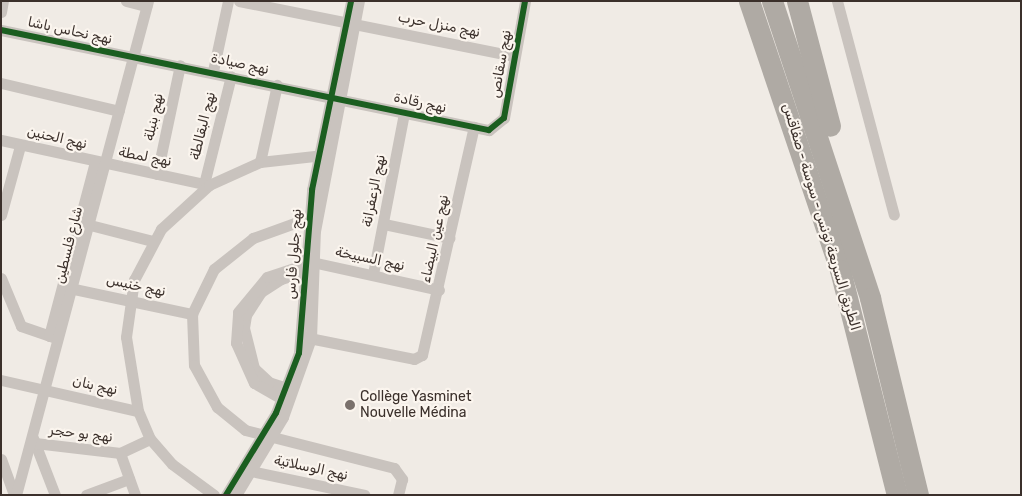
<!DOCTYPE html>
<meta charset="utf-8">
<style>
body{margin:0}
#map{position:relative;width:1022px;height:496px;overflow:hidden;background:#f0ebe5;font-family:Rubik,Vazirmatn,sans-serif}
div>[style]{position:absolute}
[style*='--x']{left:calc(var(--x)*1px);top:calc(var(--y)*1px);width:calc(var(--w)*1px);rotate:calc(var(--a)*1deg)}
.minor>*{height:11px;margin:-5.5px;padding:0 5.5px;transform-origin:5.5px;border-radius:5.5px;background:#c9c3be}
.motorway>*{height:21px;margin:-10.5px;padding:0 10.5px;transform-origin:10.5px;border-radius:10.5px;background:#afaaa4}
.cycleway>*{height:6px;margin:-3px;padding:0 3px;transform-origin:3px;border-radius:3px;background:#1b5e20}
.dots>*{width:14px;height:14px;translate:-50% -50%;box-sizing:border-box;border:2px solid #fbf5ee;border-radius:50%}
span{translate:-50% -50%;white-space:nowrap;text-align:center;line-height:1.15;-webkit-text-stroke:4.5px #fbf5ee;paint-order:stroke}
.street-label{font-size:14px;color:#3b302b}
.poi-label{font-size:14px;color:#3b302b}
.left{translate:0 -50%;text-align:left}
.frame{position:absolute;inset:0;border:2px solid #3b302b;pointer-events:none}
</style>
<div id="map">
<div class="minor">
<div style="--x:126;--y:1;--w:21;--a:14"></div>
<div style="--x:239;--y:1;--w:281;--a:11.3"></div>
<div style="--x:837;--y:1;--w:221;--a:75.1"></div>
<div style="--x:1;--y:12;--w:11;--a:-80"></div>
<div style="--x:1;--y:30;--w:498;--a:11.6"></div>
<div style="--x:489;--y:130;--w:19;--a:-39"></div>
<div style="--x:504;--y:118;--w:119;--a:-79.8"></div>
<div style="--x:213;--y:71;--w:72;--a:-77.9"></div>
<div style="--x:1;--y:83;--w:121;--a:13.3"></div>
<div style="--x:1;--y:140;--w:213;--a:12.2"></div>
<div style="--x:260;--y:162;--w:79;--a:-77.6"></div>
<div style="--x:157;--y:174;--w:111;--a:-78.1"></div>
<div style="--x:204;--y:184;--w:111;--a:-76"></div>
<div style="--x:1;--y:215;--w:72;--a:-74.6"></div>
<div style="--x:314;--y:216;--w:65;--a:160.2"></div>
<div style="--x:253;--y:238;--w:50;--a:141.5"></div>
<div style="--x:214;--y:269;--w:50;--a:116.1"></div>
<div style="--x:192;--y:314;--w:51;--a:87.8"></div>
<div style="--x:194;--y:365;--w:48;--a:61.3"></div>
<div style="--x:217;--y:407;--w:36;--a:39"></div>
<div style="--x:245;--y:430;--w:154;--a:14.3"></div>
<div style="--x:394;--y:468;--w:14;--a:54"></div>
<div style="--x:402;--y:479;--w:16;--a:104"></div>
<div style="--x:384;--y:224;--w:67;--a:12"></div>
<div style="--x:90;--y:225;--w:65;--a:14.3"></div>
<div style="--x:373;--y:274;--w:164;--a:-79.1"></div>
<div style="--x:1;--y:278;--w:52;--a:67.4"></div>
<div style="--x:21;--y:326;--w:37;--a:19"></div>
<div style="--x:74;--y:289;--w:121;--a:12"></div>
<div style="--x:49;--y:336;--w:180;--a:-75.2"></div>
<div style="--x:304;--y:337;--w:112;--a:11.3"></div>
<div style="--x:414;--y:359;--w:9;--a:-27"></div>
<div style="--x:422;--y:355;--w:234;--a:-77.2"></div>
<div style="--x:1;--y:380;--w:140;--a:12.8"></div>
<div style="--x:287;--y:388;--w:19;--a:-162"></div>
<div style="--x:269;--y:382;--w:21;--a:-137"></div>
<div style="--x:254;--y:368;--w:41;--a:-104"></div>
<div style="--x:244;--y:328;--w:13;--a:-81"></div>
<div style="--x:246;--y:315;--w:27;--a:-57"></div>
<div style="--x:261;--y:292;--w:24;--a:-33"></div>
<div style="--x:281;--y:279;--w:28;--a:-17"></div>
<div style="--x:282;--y:399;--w:32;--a:-150"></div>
<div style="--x:254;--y:383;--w:44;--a:-114.2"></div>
<div style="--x:236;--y:343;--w:31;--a:-86"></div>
<div style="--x:238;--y:312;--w:45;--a:-50.4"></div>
<div style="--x:267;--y:277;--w:47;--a:-18.4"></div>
<div style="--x:312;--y:262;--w:130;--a:12.4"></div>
<div style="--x:33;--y:438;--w:61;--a:68.9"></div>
<div style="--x:35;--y:443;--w:86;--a:6.7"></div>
<div style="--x:120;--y:453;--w:33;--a:-25"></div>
<div style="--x:120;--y:453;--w:45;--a:70.3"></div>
<div style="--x:1;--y:459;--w:38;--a:70"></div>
<div style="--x:251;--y:471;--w:116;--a:11.9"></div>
<div style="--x:16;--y:495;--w:511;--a:-75.04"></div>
<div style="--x:86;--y:495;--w:46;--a:-20.4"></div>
<div style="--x:214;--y:495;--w:52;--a:-143.6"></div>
<div style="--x:172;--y:464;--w:33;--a:-131"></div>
<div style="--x:150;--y:439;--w:30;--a:-113"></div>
<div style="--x:138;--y:411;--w:75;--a:-99.2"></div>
<div style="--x:126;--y:337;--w:58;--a:-82"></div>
<div style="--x:134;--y:280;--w:58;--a:-62.1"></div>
<div style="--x:161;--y:229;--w:65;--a:-42.5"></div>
<div style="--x:209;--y:185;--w:56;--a:-24.3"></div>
<div style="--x:260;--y:162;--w:64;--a:-6.2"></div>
<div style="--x:226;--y:495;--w:96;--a:-58.6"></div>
<div style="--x:276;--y:413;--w:64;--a:-69"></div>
<div style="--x:299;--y:353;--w:164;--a:-85.4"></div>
<div style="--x:312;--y:190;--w:193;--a:-78.3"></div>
<div style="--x:236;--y:495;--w:91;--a:-58.9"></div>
<div style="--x:283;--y:417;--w:84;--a:-70.5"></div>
<div style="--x:311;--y:338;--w:107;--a:-87.9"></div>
<div style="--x:315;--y:231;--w:234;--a:-79.2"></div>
</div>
<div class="motorway">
<div style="--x:749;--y:1;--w:284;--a:71.3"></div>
<div style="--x:840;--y:270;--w:232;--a:75.8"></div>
<div style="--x:772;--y:1;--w:313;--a:71.7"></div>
<div style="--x:870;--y:298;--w:203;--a:76.3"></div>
<div style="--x:797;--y:1;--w:129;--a:75.2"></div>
</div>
<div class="cycleway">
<div style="--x:1;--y:30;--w:498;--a:11.6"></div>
<div style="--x:489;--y:130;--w:19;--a:-39"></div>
<div style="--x:504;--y:118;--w:119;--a:-79.8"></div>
<div style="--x:226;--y:495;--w:96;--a:-58.6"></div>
<div style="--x:276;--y:413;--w:64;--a:-69"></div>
<div style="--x:299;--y:353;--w:164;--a:-85.4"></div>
<div style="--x:312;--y:190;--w:193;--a:-78.3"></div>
</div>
<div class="dots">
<div style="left:350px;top:405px;background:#7a716c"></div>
</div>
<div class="street-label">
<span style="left:439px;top:25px;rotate:11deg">نهج منزل حرب</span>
<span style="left:70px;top:31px;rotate:12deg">نهج نحاس باشا</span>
<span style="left:240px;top:64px;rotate:12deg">نهج صيادة</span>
<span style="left:501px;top:64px;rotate:-80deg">نهج سقانص</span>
<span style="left:420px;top:103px;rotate:12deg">نهج رقادة</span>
<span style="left:154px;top:117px;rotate:-78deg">نهج بنبلة</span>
<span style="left:203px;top:126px;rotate:-76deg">نهج البقالطة</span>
<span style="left:57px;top:138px;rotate:13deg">نهج الحنين</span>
<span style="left:145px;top:157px;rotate:11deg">نهج لمطة</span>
<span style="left:374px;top:191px;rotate:-79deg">نهج الزعفرانة</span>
<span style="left:821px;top:217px;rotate:73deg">الطريق السريعة تونس - سوسة - صفاقس</span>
<span style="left:435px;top:239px;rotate:-78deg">نهج عين البيضاء</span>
<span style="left:69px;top:245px;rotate:-76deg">شارع فلسطين</span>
<span style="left:294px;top:254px;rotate:-86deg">نهج جلول فارس</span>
<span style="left:370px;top:259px;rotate:12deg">نهج السبيخة</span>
<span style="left:136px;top:286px;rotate:12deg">نهج خنيس</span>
<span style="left:95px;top:386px;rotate:12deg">نهج بنان</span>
<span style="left:81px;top:434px;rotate:7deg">نهج بو حجر</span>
<span style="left:311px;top:468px;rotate:12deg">نهج الوسلاتية</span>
</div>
<div class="poi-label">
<span class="left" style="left:360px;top:405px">Collège Yasminet<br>Nouvelle Médina</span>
</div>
<div class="frame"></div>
</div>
